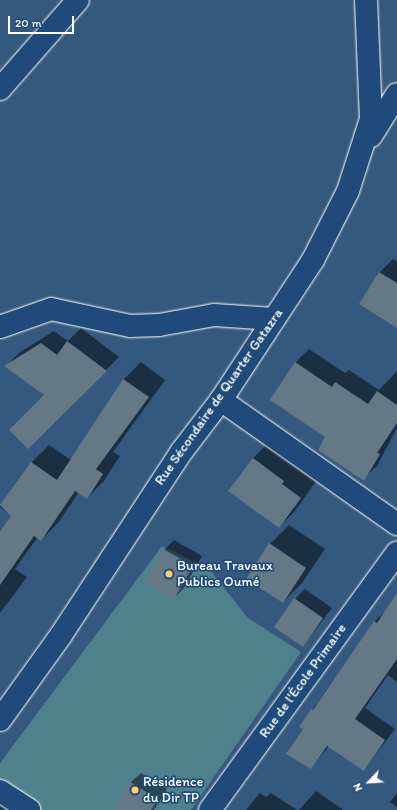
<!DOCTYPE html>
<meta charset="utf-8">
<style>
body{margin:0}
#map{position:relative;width:397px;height:810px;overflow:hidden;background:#34587e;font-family:Itim,sans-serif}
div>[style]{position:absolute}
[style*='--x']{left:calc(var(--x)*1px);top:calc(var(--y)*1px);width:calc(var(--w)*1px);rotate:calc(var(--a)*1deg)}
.green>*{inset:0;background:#4f818d}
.shadow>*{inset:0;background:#0007}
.building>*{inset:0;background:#657886}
.roads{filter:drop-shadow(0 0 1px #fff) drop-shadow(0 0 1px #fff)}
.minor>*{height:22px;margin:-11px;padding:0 11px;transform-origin:11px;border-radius:11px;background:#1f4a7a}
.dots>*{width:11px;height:11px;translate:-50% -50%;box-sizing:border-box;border:2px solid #1f4a7a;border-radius:50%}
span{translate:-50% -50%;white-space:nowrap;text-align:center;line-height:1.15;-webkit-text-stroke:3.5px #1f4a7a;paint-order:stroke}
.street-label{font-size:14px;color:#fff}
.poi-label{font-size:14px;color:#fff}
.left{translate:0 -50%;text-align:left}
.north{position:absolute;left:349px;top:762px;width:40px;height:40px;-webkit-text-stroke:3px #1f4a7a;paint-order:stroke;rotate:245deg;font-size:11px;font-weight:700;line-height:16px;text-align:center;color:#fff}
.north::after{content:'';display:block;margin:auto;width:14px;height:18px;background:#fff;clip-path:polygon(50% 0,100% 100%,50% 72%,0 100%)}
.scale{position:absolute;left:8px;top:16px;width:66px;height:18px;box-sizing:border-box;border:2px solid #fff;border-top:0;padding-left:5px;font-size:12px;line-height:14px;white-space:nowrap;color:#fff;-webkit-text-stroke:3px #1f4a7a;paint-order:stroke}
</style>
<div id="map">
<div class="green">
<div style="clip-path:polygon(162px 546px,209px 569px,248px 618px,301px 652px,191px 810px,39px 810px,0 786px,0 763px)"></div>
</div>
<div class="shadow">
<div style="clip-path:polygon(393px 259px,397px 261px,397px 327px,360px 304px,380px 272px)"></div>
<div style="clip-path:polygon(81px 328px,119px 357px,28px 448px,46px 395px,6px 366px,19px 353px,54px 331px,68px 341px)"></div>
<div style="clip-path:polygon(309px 349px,345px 373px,349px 370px,379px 390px,397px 371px,397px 428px,377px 466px,363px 479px,327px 437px,271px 400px,296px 362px)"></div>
<div style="clip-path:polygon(141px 362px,165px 380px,113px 452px,120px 456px,104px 481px,87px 498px,79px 492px,58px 523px,41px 540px,37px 538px,15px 569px,27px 577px,0 613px,0 533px,12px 516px,0 507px,32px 462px,49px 445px,71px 460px,124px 379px)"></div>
<div style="clip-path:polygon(269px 442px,300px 465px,297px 468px,316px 481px,295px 511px,279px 527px,253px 458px)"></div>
<div style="clip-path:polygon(289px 525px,325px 549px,302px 583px,283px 602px,270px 544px)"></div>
<div style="clip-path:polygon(174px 540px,202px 556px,184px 588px,174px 598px,164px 550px)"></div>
<div style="clip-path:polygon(305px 589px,332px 608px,303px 646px,295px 599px)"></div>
<div style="clip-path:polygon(397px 595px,397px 682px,388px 675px,365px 708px,395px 729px,364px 770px,329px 746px,311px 768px,304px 729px,301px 726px,375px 621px,386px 611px)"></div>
<div style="clip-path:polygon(141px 773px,167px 789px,154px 810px,114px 810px,131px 782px)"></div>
<div style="clip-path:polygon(316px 791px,342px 809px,342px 810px,299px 810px)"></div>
<div style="clip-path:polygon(260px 793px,266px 797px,271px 793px,297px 810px,246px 810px)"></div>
<div style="clip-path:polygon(397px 793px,397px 807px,390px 802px)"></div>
<div style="clip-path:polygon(0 797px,14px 810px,0 810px)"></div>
</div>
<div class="building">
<div style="clip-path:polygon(379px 272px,397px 283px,397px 328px,359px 304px)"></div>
<div style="clip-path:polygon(67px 341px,107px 371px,28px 449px,9px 430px,44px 395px,4px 366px,41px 343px,57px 355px)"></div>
<div style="clip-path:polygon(295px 362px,332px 387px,335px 382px,368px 404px,377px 391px,397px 405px,397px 423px,377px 453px,380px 454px,364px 481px,318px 450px,325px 437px,270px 400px)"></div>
<div style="clip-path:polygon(123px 379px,149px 397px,96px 469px,103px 474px,87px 499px,75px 491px,41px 541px,34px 536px,0 585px,0 531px,11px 516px,0 505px,31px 462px,57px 480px)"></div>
<div style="clip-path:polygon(253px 458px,284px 481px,282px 484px,301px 498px,279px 528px,228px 491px)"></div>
<div style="clip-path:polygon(269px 543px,306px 568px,283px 603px,246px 579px)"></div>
<div style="clip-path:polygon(163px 549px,193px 566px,174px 599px,145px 582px)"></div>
<div style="clip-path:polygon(397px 593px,397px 659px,355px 719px,385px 740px,364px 771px,327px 746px,311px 769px,286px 754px,303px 729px,299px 727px,311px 709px,313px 710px,374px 621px,377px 623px)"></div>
<div style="clip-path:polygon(294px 598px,323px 618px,303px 647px,274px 627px)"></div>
<div style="clip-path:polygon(130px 782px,158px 799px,151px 810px,113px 810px)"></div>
</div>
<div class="roads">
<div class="minor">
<div style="--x:0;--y:89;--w:118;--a:-48.8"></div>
<div style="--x:371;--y:136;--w:49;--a:-58.2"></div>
<div style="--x:0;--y:327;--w:54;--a:-19.4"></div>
<div style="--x:51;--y:309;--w:81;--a:12.1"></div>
<div style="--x:130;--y:326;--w:29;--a:-2"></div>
<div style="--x:159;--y:325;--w:56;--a:-10.3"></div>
<div style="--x:214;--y:315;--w:60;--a:3.8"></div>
<div style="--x:221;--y:400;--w:215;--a:35.2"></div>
<div style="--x:0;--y:720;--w:105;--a:-54.3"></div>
<div style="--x:61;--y:635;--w:220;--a:-56.7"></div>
<div style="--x:182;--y:451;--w:64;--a:-52.6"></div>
<div style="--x:221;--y:400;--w:168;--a:-56.7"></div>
<div style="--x:313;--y:260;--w:77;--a:-63.1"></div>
<div style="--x:348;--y:191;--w:76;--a:-72.3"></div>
<div style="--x:371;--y:119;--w:119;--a:-92.4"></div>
<div style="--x:0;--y:791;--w:35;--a:33"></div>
<div style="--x:210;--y:810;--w:318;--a:-54"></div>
</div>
</div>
<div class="dots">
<div style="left:169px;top:574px;background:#ffd166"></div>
<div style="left:135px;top:790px;background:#ffd166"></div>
</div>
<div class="street-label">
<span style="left:219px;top:397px;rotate:-55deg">Rue Sécondaire de Quarter Gatazra</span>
<span style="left:303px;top:681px;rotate:-54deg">Rue de l'École Primaire</span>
</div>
<div class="poi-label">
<span class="left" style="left:177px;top:574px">Bureau Travaux<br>Publics Oumé</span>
<span class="left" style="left:143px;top:790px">Résidence<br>du Dir TP</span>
</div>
<div class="north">N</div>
<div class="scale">20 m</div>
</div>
